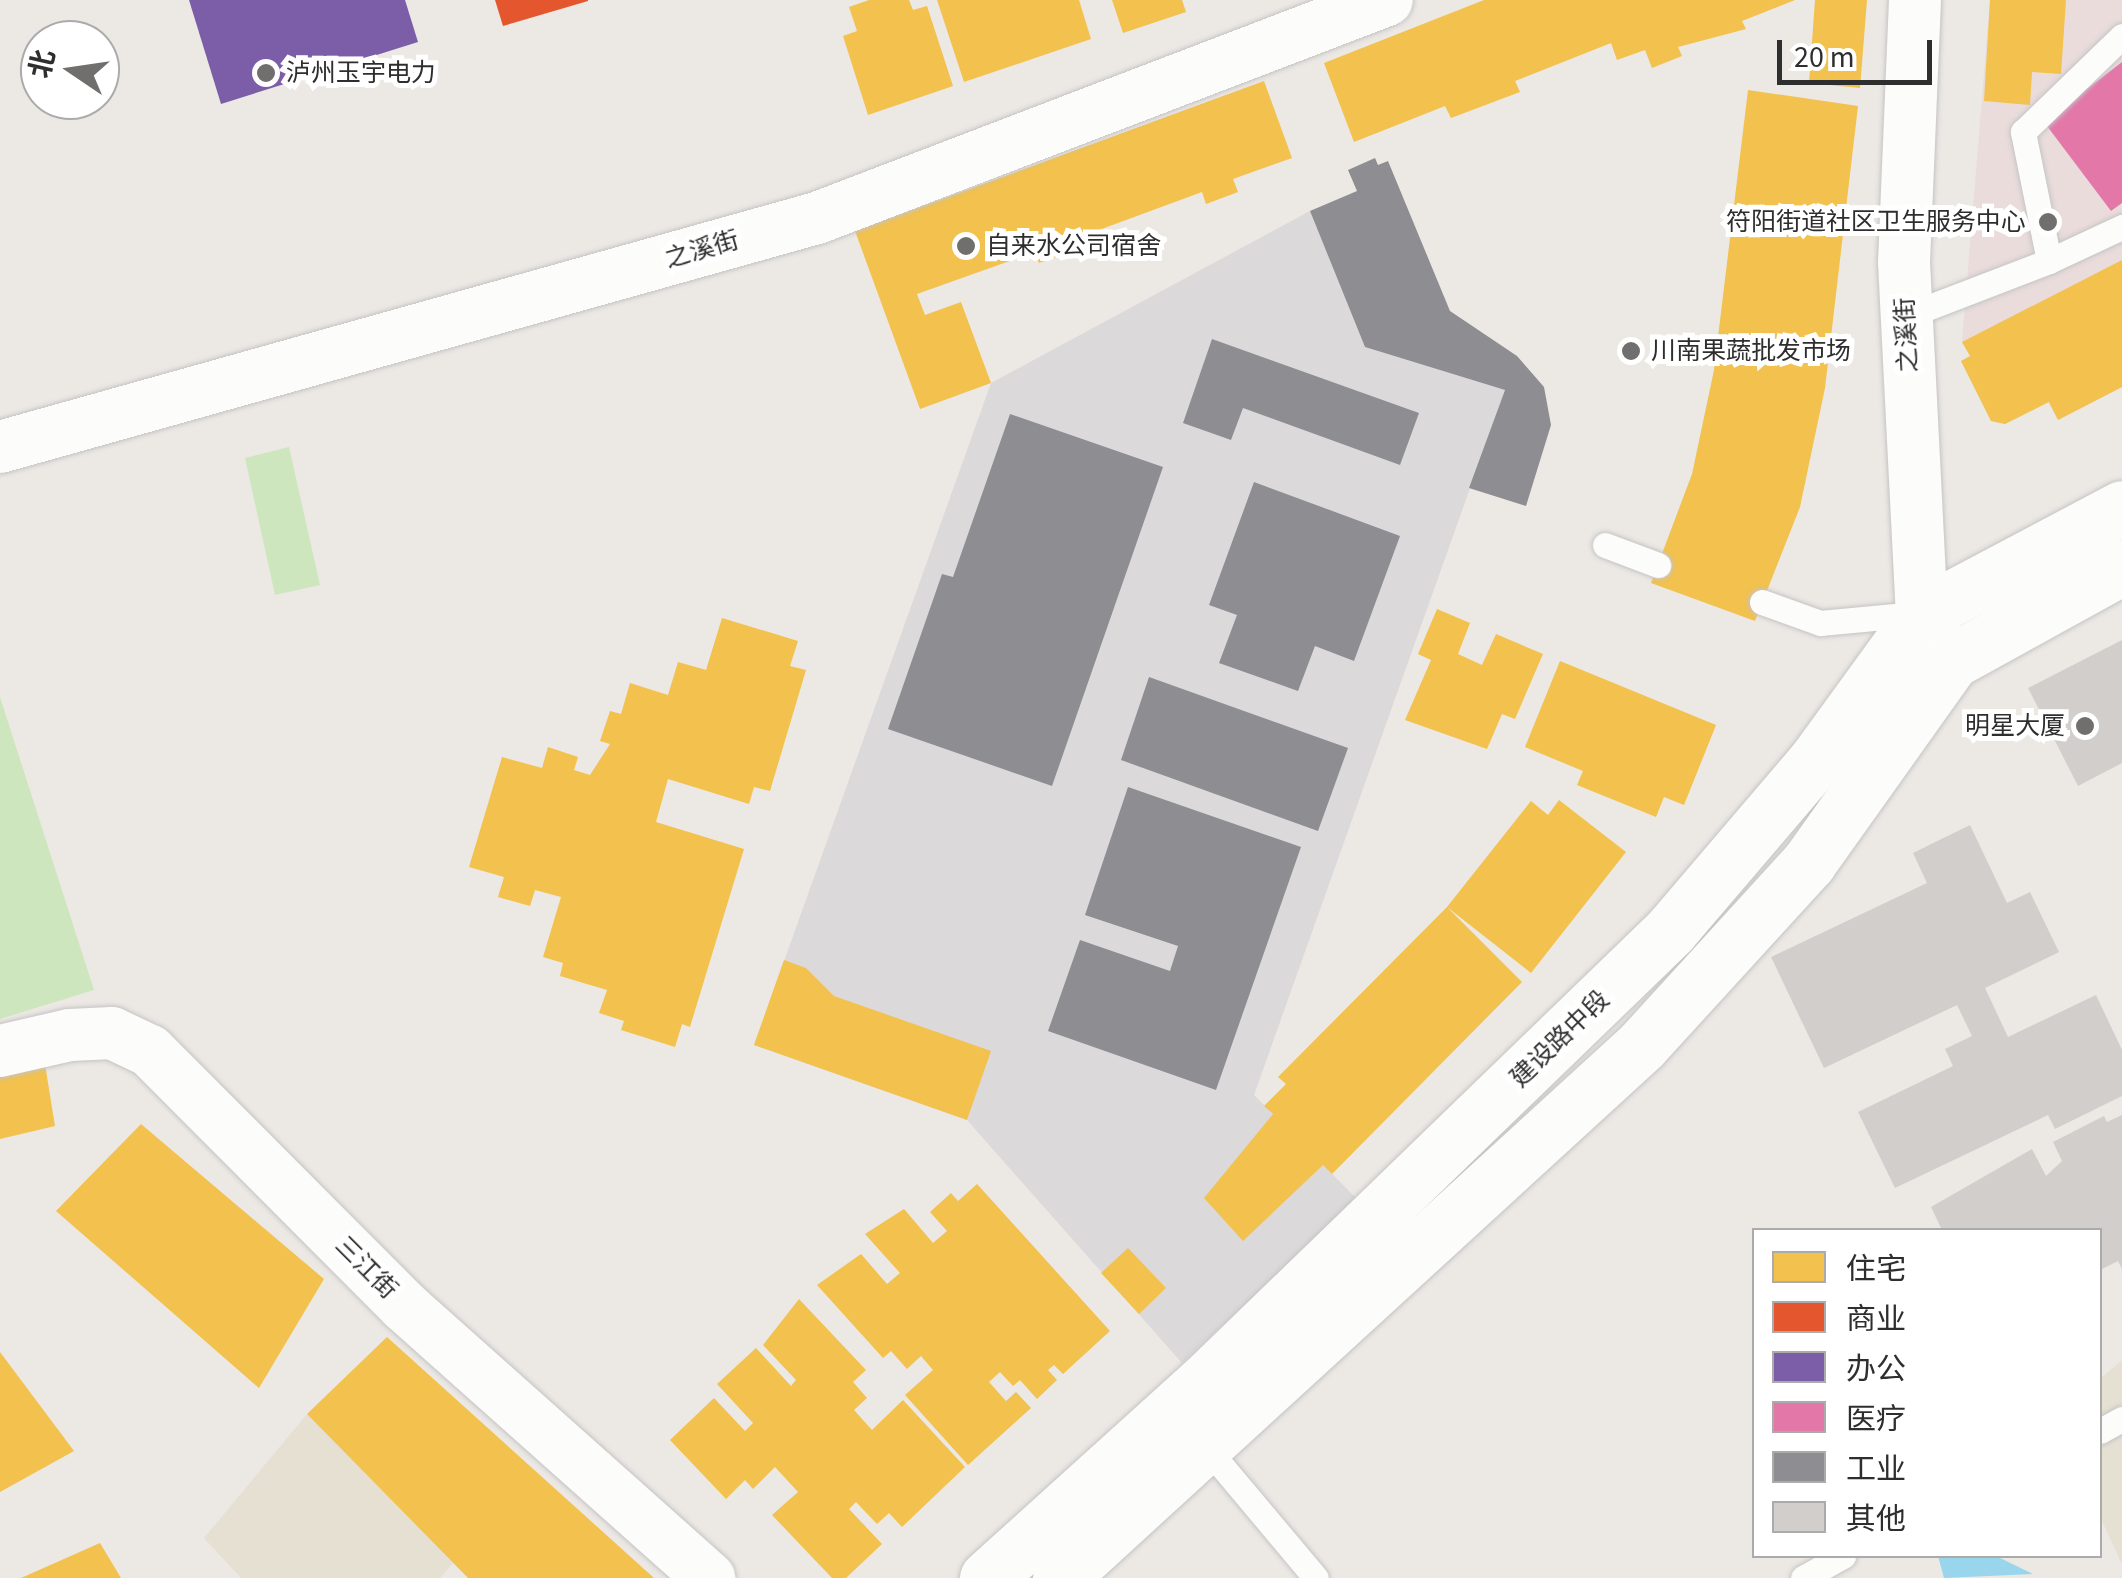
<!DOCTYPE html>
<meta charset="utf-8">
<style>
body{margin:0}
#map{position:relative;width:2122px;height:1578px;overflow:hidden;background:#ece8e4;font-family:"Source Sans 3","Noto Sans SC",sans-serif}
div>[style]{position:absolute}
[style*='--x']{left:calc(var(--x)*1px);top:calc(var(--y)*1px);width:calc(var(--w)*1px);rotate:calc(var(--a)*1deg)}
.industrial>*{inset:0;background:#dcd9db}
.education>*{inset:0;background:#e6e0d3}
.medical>*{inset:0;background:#e9dcdb}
.green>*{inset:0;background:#cee6be}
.water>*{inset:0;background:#99d6ec}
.homes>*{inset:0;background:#f2c14e}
.shops>*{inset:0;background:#e4572e}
.offices>*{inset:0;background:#7b5ea7}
.health>*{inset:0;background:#e377a8}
.industry>*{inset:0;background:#8d8d92}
.building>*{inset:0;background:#d1cecb}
.roads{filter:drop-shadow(0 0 2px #c5c4c5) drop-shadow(0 0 2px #c5c4c5)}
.lane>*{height:25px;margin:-12.5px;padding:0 12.5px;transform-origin:12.5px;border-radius:12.5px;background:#fcfcfb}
.street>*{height:52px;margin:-26px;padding:0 26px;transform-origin:26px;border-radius:26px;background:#fcfcfb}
.secondary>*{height:55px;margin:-27.5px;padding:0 27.5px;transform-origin:27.5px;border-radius:27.5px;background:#fcfcfb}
.dots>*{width:28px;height:28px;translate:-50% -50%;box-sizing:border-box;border:5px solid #fff;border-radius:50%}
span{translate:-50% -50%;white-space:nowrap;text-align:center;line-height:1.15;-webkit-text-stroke:10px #fff;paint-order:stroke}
.poi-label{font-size:25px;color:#2e2e2e}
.left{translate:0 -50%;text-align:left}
.right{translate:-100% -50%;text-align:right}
.street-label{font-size:25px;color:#2e2e2e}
.legend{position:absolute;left:1752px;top:1228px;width:350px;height:330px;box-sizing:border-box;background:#fff;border:2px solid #ababab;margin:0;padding:12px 18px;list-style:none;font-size:30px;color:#2e2e2e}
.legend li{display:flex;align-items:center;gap:20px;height:50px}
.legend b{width:50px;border:2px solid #ababab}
.north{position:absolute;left:20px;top:20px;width:100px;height:100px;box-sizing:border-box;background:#fff;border:2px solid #ababab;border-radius:50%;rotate:283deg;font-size:28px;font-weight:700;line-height:40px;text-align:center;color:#2e2e2e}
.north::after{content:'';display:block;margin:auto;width:35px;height:45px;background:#706f6e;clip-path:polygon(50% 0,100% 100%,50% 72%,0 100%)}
.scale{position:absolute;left:1777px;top:40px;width:155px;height:45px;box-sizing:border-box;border:5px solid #2e2e2e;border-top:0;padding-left:12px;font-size:30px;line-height:35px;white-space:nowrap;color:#2e2e2e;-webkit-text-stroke:8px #fff;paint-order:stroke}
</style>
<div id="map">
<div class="industrial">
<div style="clip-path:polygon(1310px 211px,1365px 347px,1505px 390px,1254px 1095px,1358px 1200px,1182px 1363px,967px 1120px,754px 1045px,991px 383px)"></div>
</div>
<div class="education">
<div style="clip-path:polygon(2122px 1360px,2122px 1564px,2100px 1517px,2100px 1379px)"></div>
<div style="clip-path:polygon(307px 1414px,453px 1563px,440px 1578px,241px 1578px,204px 1538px)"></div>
</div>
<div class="medical">
<div style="clip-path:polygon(1990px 0,2122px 0,2122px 387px,2058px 420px,2048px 402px,2005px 424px,1991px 421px,1961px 361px,1970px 356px,1962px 342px)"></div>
</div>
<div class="green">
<div style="clip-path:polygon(289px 447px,320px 585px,275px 595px,245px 458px)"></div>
<div style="clip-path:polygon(0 697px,94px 990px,0 1019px)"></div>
</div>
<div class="water">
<div style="clip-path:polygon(1938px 1556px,1996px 1556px,2033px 1574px,1944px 1578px)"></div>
</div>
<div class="homes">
<div style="clip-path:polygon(869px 0,909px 0,913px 10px,927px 6px,953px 86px,868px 115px,843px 36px,857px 31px,849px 7px)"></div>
<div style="clip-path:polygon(937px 0,1079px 0,1091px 39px,964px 82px)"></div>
<div style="clip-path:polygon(1112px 0,1182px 0,1186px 12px,1123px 33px)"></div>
<div style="clip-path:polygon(1484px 0,1795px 0,1742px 21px,1746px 29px,1678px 47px,1682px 56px,1652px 68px,1645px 50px,1617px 60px,1611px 43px,1515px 81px,1520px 92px,1451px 118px,1445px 106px,1354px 142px,1324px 63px)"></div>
<div style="clip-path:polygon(1815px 0,1867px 0,1860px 88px,1809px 83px)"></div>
<div style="clip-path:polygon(1990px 0,2066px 0,2061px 74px,2032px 72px,2030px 105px,1984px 101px)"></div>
<div style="clip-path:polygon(1264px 81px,1292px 158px,1233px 179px,1238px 192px,1206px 204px,1202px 192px,1069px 241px,1073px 251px,1039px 263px,1035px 252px,917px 294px,925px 315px,961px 302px,991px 383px,920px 409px,855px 231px)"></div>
<div style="clip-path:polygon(1748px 90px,1858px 106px,1825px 388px,1800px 507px,1755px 621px,1651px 583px,1692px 474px,1714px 370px)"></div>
<div style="clip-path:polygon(2122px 260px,2122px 387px,2058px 420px,2049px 402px,2005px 424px,1991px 421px,1961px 361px,1970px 356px,1962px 342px)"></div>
<div style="clip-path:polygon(1437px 609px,1470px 623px,1458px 654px,1482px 665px,1496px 634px,1543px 654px,1515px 719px,1502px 714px,1487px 749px,1405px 720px,1431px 660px,1418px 654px)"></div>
<div style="clip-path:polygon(722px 618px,798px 641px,790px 666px,806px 670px,770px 791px,754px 787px,749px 804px,668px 779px,656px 822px,744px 849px,690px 1027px,682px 1024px,675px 1047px,621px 1030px,624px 1021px,599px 1013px,607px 990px,560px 976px,563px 963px,543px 957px,561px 897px,535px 890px,530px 906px,498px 897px,504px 877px,469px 867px,502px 757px,542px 768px,548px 747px,578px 757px,574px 770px,590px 775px,610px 744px,600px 741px,610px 711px,621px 714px,630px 683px,668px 695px,678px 662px,706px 670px)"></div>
<div style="clip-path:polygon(1560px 661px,1716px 725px,1684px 805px,1664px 797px,1656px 817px,1577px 785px,1583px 771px,1525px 747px)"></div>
<div style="clip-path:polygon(1559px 800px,1626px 852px,1531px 973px,1447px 907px,1522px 982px,1332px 1174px,1323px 1165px,1243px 1241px,1204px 1198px,1273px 1114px,1264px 1106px,1286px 1084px,1278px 1077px,1447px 907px,1531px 801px,1548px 815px)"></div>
<div style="clip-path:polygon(784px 960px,806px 968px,834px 996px,991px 1051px,967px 1120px,754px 1045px)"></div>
<div style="clip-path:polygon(43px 1052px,55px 1126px,0 1139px,0 1062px)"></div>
<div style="clip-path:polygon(141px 1124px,324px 1279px,259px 1388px,56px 1211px)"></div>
<div style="clip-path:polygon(977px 1184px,1110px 1331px,1063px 1374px,1054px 1365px,1048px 1370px,1057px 1380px,1037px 1399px,1020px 1380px,1013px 1386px,1000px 1372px,989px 1382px,1006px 1401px,1016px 1392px,1031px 1408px,968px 1465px,905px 1395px,933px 1370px,921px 1356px,907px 1369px,891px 1351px,883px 1358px,817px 1285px,861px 1254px,887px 1284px,900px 1273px,865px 1234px,904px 1209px,933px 1243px,947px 1231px,930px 1212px,951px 1193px,958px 1201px)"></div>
<div style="clip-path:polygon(1128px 1248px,1166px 1288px,1139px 1314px,1101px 1273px)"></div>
<div style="clip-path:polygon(799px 1299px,866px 1370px,853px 1382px,867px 1398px,854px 1410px,872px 1430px,903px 1400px,965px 1467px,902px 1527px,889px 1513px,877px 1524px,856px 1502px,849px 1509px,882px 1544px,846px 1578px,832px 1578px,772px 1515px,798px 1492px,775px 1467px,753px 1489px,745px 1480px,726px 1499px,670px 1440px,714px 1398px,745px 1431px,753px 1423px,717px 1384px,756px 1348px,791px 1386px,796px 1380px,763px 1345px)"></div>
<div style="clip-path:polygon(387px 1337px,654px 1578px,468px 1578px,307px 1414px)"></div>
<div style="clip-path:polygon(0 1352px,74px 1451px,0 1492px)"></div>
<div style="clip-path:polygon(100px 1543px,121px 1578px,21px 1578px)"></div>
</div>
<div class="shops">
<div style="clip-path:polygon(495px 0,588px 0,588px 1px,503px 26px)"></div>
</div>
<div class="offices">
<div style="clip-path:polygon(189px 0,405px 0,418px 42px,221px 104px)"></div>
</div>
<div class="health">
<div style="clip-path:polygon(2122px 62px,2122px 203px,2111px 211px,2044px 122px)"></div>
</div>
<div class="industry">
<div style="clip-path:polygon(1375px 158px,1378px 165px,1388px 161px,1450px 311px,1517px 356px,1544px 387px,1551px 425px,1526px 506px,1469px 488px,1505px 390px,1365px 347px,1310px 211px,1357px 191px,1348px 170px)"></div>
<div style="clip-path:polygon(1212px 339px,1419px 413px,1400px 465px,1243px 408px,1231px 440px,1183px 423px)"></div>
<div style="clip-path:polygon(1010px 414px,1163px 467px,1052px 786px,888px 729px,942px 574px,953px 577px)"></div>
<div style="clip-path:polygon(1254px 482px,1400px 536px,1354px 661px,1315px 646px,1298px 691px,1219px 663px,1237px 615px,1209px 605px)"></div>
<div style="clip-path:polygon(1149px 677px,1348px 748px,1318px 831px,1121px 760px)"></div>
<div style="clip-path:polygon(1128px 787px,1301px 847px,1216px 1090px,1048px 1031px,1080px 940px,1170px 971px,1178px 946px,1085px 915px)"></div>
</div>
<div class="building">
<div style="clip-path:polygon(2122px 640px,2122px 763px,2078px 786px,2028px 688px)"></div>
<div style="clip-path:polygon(1970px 825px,2007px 903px,2030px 892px,2059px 952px,1985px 988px,2008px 1037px,2096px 995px,2122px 1050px,2122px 1096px,2055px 1129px,2048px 1115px,1895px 1188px,1858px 1112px,1953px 1066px,1945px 1049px,1972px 1036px,1957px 1005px,1824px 1068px,1771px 957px,1927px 883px,1913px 853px)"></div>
<div style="clip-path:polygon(2122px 1115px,2122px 1269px,2118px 1261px,2100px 1270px,2100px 1230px,1942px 1230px,1931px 1207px,2032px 1149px,2046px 1176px,2062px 1161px,2053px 1142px,2104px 1116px,2107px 1122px)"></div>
</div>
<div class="roads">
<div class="lane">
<div style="--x:2049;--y:261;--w:81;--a:-25"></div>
<div style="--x:1906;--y:316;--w:153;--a:-21"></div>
<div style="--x:2049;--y:261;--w:132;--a:-101.4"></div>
<div style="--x:2023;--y:132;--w:138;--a:-44.1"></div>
<div style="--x:1605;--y:545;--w:57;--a:20.7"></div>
<div style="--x:1762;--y:602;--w:62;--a:19.9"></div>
<div style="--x:1820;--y:623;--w:97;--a:-5.3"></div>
<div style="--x:2100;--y:1431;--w:25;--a:-29"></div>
<div style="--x:1200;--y:1440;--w:180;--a:50"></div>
<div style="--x:1803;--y:1578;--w:46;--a:-28.8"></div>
</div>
<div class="street">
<div style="--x:1915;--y:0;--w:262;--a:92.4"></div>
<div style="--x:1904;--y:262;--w:352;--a:87.1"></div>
<div style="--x:1922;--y:614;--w:39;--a:58"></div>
<div style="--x:0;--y:447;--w:848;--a:-15.66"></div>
<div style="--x:817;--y:218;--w:610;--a:-20.93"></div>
<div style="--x:0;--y:1051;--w:72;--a:-12.9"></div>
<div style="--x:70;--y:1035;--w:42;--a:-2.7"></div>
<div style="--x:112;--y:1033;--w:42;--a:25.3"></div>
<div style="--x:150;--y:1051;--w:360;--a:45.1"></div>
<div style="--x:404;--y:1306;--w:409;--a:41.7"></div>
</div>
<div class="secondary">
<div style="--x:987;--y:1578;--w:292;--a:-42.1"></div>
<div style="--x:1204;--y:1382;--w:649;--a:-44.06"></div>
<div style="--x:1670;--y:931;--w:225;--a:-49.5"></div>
<div style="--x:1816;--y:760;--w:180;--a:-54"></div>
<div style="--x:1922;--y:614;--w:226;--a:-27.9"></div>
<div style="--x:1060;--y:1578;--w:789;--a:-42.48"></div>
<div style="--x:1642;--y:1045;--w:248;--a:-47.6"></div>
<div style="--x:1809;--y:862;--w:247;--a:-54.6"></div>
<div style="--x:1952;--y:661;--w:194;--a:-28.9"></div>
</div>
</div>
<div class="dots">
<div style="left:266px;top:73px;background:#706f6e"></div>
<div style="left:2048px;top:222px;background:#706f6e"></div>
<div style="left:966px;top:246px;background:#706f6e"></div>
<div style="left:1631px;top:351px;background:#706f6e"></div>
<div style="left:2085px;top:726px;background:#706f6e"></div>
</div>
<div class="poi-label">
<span class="left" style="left:286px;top:73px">泸州玉宇电力</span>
<span class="right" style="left:2026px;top:222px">符阳街道社区卫生服务中心</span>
<span class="left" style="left:986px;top:246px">自来水公司宿舍</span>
<span class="left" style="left:1651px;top:351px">川南果蔬批发市场</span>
<span class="right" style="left:2065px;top:726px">明星大厦</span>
</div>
<div class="street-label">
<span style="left:702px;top:250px;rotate:-16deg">之溪街</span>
<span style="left:1907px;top:335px;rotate:-93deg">之溪街</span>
<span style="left:1560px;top:1039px;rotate:-44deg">建设路中段</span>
<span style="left:366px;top:1268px;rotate:45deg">三江街</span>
</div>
<ul class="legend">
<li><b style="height:28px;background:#f2c14e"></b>住宅</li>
<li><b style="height:28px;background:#e4572e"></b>商业</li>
<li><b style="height:28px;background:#7b5ea7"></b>办公</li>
<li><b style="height:28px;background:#e377a8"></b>医疗</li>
<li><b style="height:28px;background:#8d8d92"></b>工业</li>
<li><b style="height:28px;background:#d1cecb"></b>其他</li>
</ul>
<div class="north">北</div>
<div class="scale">20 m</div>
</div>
